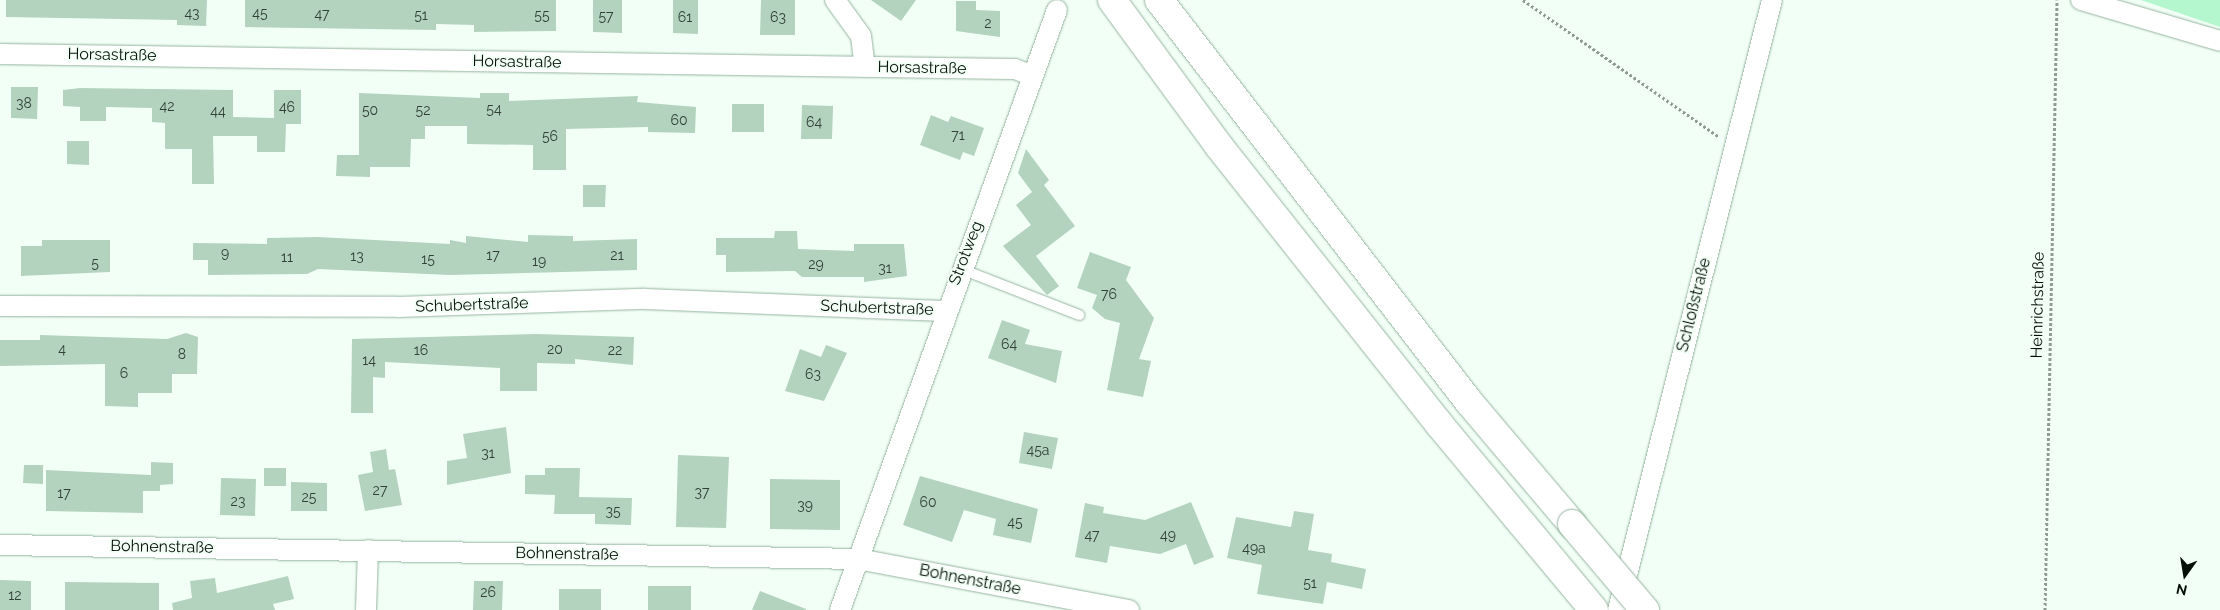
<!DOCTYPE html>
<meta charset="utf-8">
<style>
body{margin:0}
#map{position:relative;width:2220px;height:610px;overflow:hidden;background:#f2fff6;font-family:Raleway,sans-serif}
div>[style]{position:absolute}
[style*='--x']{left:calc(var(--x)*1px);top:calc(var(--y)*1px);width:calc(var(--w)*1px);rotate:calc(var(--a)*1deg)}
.green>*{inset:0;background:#b4f6cd}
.building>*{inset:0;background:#b3d3bf}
.path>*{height:3px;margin-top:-1.5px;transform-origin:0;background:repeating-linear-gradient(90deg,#8f9b93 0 2.5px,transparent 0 5px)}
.roads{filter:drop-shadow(0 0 1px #96b4a1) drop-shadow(0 0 1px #96b4a1)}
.lane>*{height:10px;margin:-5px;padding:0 5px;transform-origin:5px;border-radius:5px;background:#fff}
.street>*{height:20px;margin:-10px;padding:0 10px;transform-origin:10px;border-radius:10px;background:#fff}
.highway>*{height:28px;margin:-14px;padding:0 14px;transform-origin:14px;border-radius:14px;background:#fff}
.bridges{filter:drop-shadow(0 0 1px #96b4a1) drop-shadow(0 0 1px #96b4a1)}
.highway-bridge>*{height:28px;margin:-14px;padding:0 14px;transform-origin:14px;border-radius:14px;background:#fff}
span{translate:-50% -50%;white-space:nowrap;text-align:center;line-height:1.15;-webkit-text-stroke:4px #f2fff6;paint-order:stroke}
.number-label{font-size:14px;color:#304036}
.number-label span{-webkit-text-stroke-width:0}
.street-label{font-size:16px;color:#050f09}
.north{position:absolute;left:2160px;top:550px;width:50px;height:50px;-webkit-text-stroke:4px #f2fff6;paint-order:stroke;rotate:193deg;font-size:14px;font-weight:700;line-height:20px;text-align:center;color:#050f09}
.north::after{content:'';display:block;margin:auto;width:18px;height:22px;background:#050f09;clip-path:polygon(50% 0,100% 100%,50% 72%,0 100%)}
</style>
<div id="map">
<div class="green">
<div style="clip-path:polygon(2141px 0,2220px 0,2220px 27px)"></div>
</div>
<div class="building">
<div style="clip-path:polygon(6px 0,207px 0,206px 26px,177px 25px,177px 20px,6px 17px)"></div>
<div style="clip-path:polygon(245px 0,556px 0,556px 31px,474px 32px,474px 25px,436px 24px,436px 30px,245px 27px)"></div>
<div style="clip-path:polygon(593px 0,622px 0,622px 33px,593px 32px)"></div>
<div style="clip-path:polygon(673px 0,698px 0,698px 34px,673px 33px)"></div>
<div style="clip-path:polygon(761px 0,795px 0,795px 35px,760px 35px)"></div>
<div style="clip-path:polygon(871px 0,916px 0,901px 21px)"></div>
<div style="clip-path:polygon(956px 1px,976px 1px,976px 10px,1000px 11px,1000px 37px,956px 31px)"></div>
<div style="clip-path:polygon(11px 87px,38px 87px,37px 119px,11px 118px)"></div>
<div style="clip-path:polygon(80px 88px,233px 90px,233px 117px,274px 118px,274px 90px,301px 90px,301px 124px,286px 124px,285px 152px,257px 152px,257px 136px,213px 136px,214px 184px,192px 184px,192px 149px,165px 149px,165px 123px,152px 122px,152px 108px,106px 107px,106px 121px,80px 121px,80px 107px,63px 106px,63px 90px)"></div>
<div style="clip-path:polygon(359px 93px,480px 98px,480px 93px,509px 93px,509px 101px,638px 96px,637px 102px,696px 107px,695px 133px,648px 132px,648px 127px,566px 129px,566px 170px,533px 170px,533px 145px,467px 144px,467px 126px,425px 126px,425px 139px,411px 139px,410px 167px,370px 167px,370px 177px,336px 176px,337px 155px,359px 155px)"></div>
<div style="clip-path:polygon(732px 104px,764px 104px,764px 132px,732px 132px)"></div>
<div style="clip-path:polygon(802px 105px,833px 106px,832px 139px,801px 139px)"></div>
<div style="clip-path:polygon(931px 115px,948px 122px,951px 116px,984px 128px,974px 156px,963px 152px,960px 160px,920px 145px)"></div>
<div style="clip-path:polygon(67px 141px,89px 141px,89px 165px,67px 164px)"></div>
<div style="clip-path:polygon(1026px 149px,1049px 180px,1044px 185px,1075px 226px,1036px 256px,1059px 286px,1047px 295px,1003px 246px,1031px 225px,1016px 205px,1032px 192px,1018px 173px)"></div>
<div style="clip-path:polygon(583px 185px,606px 185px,605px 207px,583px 207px)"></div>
<div style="clip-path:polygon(775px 231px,797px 231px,798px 249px,854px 251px,854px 244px,904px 244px,907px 276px,864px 282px,864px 277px,802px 277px,795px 271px,726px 272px,726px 255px,716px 255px,716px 238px,774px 238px)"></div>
<div style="clip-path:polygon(528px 235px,573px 236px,573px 241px,637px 239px,637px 270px,450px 275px,318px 269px,307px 274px,208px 275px,208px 260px,193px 260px,193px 243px,267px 244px,267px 238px,318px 237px,450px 244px,450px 240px,466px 243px,466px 236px,528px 242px)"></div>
<div style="clip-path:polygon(42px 240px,110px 240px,110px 272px,21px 276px,21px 246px,42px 246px)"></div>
<div style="clip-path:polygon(1090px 252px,1131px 267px,1126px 280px,1154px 318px,1139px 359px,1151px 361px,1143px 397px,1107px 390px,1120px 323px,1105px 319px,1092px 308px,1097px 295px,1077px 288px)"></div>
<div style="clip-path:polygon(1002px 320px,1030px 330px,1025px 344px,1062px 351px,1056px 383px,988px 358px)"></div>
<div style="clip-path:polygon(186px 333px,198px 337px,197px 374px,172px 374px,172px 393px,138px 393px,138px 407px,105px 406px,105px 364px,0 366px,0 340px,40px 340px,40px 335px,167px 339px)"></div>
<div style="clip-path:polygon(536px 334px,634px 337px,633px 365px,575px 359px,575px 364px,537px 363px,537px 391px,500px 391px,500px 368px,385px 362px,385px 378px,373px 377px,373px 413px,351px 413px,352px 339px)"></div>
<div style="clip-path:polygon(826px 345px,847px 353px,824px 401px,785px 391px,800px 349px,821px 357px)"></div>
<div style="clip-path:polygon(506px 427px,511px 473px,447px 485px,447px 461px,467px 458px,463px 434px)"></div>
<div style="clip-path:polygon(1024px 432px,1058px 438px,1052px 469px,1019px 463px)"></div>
<div style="clip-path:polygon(386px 449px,389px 470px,395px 469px,402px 505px,365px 511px,358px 475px,373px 472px,370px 452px)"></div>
<div style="clip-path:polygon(678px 455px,729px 457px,726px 528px,676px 527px)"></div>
<div style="clip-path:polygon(151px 462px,173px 463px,173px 484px,160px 485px,160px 491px,143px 491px,143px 513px,46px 511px,46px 470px,151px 475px)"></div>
<div style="clip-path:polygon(24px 465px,43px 465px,43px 484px,23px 483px)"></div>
<div style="clip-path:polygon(264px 468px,286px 468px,286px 486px,264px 486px)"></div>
<div style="clip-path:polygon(545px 468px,580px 468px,579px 497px,632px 498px,631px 525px,595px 524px,595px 514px,554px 514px,555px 495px,525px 494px,525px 475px,545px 475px)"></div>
<div style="clip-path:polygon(920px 476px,1038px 509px,1031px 543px,993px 535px,996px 519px,964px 510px,952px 542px,903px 525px)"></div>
<div style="clip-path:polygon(221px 478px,256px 479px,255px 516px,220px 515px)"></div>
<div style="clip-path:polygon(770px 479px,840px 480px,840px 530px,770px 529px)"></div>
<div style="clip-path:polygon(291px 482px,327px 483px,327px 511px,291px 511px)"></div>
<div style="clip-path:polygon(1191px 502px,1214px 557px,1194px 565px,1186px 544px,1160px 554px,1110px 546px,1107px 563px,1075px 557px,1085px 503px,1104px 507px,1103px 513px,1145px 520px)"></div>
<div style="clip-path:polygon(1294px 511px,1314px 514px,1308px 550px,1332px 554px,1331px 562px,1366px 569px,1362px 589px,1327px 582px,1323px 604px,1257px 594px,1262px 565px,1227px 558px,1236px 517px,1291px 527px)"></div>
<div style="clip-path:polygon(288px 576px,294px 599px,273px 604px,275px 610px,173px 610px,172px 603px,192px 598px,190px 581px,215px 578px,217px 593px)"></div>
<div style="clip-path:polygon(0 580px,31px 581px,31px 610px,0 610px)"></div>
<div style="clip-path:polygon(474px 581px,503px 581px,502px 610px,473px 610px)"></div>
<div style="clip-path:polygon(65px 582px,159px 583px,159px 610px,65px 610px)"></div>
<div style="clip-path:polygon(648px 586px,691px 586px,691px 610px,648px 610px)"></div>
<div style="clip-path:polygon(559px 589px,601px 589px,601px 610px,559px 610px)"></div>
<div style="clip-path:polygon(760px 591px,806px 609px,806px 610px,752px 610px)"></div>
</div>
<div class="path">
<div style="--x:1523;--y:0;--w:238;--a:34.9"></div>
<div style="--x:2045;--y:610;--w:610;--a:-88.87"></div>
</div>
<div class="roads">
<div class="lane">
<div style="--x:961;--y:269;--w:127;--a:21.3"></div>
</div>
<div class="street">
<div style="--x:835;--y:0;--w:44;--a:54.2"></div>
<div style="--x:861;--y:36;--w:31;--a:83"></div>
<div style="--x:2081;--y:0;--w:145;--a:16.4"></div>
<div style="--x:0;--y:54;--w:1015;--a:0.85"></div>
<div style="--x:1015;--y:69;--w:19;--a:21"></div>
<div style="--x:0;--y:306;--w:398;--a:0.1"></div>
<div style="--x:398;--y:307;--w:247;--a:-1.9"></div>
<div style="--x:645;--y:299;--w:299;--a:2.3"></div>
<div style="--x:0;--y:545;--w:858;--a:0.93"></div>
<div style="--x:858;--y:559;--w:276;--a:10.7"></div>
<div style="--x:366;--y:610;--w:60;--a:-88.1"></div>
<div style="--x:840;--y:610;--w:638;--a:-70.12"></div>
<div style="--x:1618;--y:610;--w:629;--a:-75.83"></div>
</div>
<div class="highway">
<div style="--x:1112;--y:0;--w:180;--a:53.8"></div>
<div style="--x:1218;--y:145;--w:356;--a:51.6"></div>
<div style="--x:1439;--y:424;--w:242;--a:50.2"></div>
<div style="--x:1159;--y:0;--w:508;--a:52.36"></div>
<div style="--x:1469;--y:402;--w:160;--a:49.8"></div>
</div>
</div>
<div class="bridges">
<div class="highway-bridge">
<div style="--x:1572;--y:524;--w:113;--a:49.7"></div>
</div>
</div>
<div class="number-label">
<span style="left:192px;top:13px">43</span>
<span style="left:260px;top:13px">45</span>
<span style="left:322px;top:14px">47</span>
<span style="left:421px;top:15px">51</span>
<span style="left:542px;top:15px">55</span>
<span style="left:606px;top:16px">57</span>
<span style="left:685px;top:17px">61</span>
<span style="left:778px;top:17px">63</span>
<span style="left:988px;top:23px">2</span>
<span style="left:24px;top:103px">38</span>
<span style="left:167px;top:106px">42</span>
<span style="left:287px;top:107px">46</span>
<span style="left:494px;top:109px">54</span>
<span style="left:370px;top:110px">50</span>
<span style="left:423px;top:110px">52</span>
<span style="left:218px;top:111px">44</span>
<span style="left:679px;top:120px">60</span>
<span style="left:814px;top:122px">64</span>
<span style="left:958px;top:135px">71</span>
<span style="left:550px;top:136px">56</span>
<span style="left:225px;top:253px">9</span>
<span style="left:493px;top:255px">17</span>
<span style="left:617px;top:255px">21</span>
<span style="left:357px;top:256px">13</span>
<span style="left:287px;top:257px">11</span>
<span style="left:428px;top:259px">15</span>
<span style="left:539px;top:261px">19</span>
<span style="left:95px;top:263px">5</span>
<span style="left:816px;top:264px">29</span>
<span style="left:885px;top:268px">31</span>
<span style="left:1109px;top:294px">76</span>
<span style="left:1009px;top:344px">64</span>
<span style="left:62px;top:349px">4</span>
<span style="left:555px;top:349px">20</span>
<span style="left:421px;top:350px">16</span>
<span style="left:615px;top:350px">22</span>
<span style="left:182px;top:354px">8</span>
<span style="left:369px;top:360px">14</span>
<span style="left:124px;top:373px">6</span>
<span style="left:813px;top:374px">63</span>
<span style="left:1038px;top:450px">45a</span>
<span style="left:488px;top:453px">31</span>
<span style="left:380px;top:490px">27</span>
<span style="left:702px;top:492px">37</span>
<span style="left:64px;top:493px">17</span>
<span style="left:309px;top:497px">25</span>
<span style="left:238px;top:501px">23</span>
<span style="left:928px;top:502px">60</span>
<span style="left:805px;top:505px">39</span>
<span style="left:613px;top:511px">35</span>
<span style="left:1015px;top:522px">45</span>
<span style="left:1092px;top:535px">47</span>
<span style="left:1168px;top:535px">49</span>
<span style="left:1254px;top:548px">49a</span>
<span style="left:1310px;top:583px">51</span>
<span style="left:488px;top:592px">26</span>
<span style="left:15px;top:595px">12</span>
</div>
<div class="street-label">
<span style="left:112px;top:55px;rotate:1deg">Horsastraße</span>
<span style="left:517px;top:62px;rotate:1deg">Horsastraße</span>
<span style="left:922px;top:68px;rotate:1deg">Horsastraße</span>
<span style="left:966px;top:253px;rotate:-69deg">Strotweg</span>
<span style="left:472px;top:305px;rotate:-2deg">Schubertstraße</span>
<span style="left:1694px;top:305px;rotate:-76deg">Schloßstraße</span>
<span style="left:2038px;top:305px;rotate:-89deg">Heinrichstraße</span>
<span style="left:877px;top:308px;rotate:2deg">Schubertstraße</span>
<span style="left:162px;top:547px;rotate:1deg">Bohnenstraße</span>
<span style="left:567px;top:554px;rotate:1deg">Bohnenstraße</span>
<span style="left:970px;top:580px;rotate:11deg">Bohnenstraße</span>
</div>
<div class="north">N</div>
</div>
